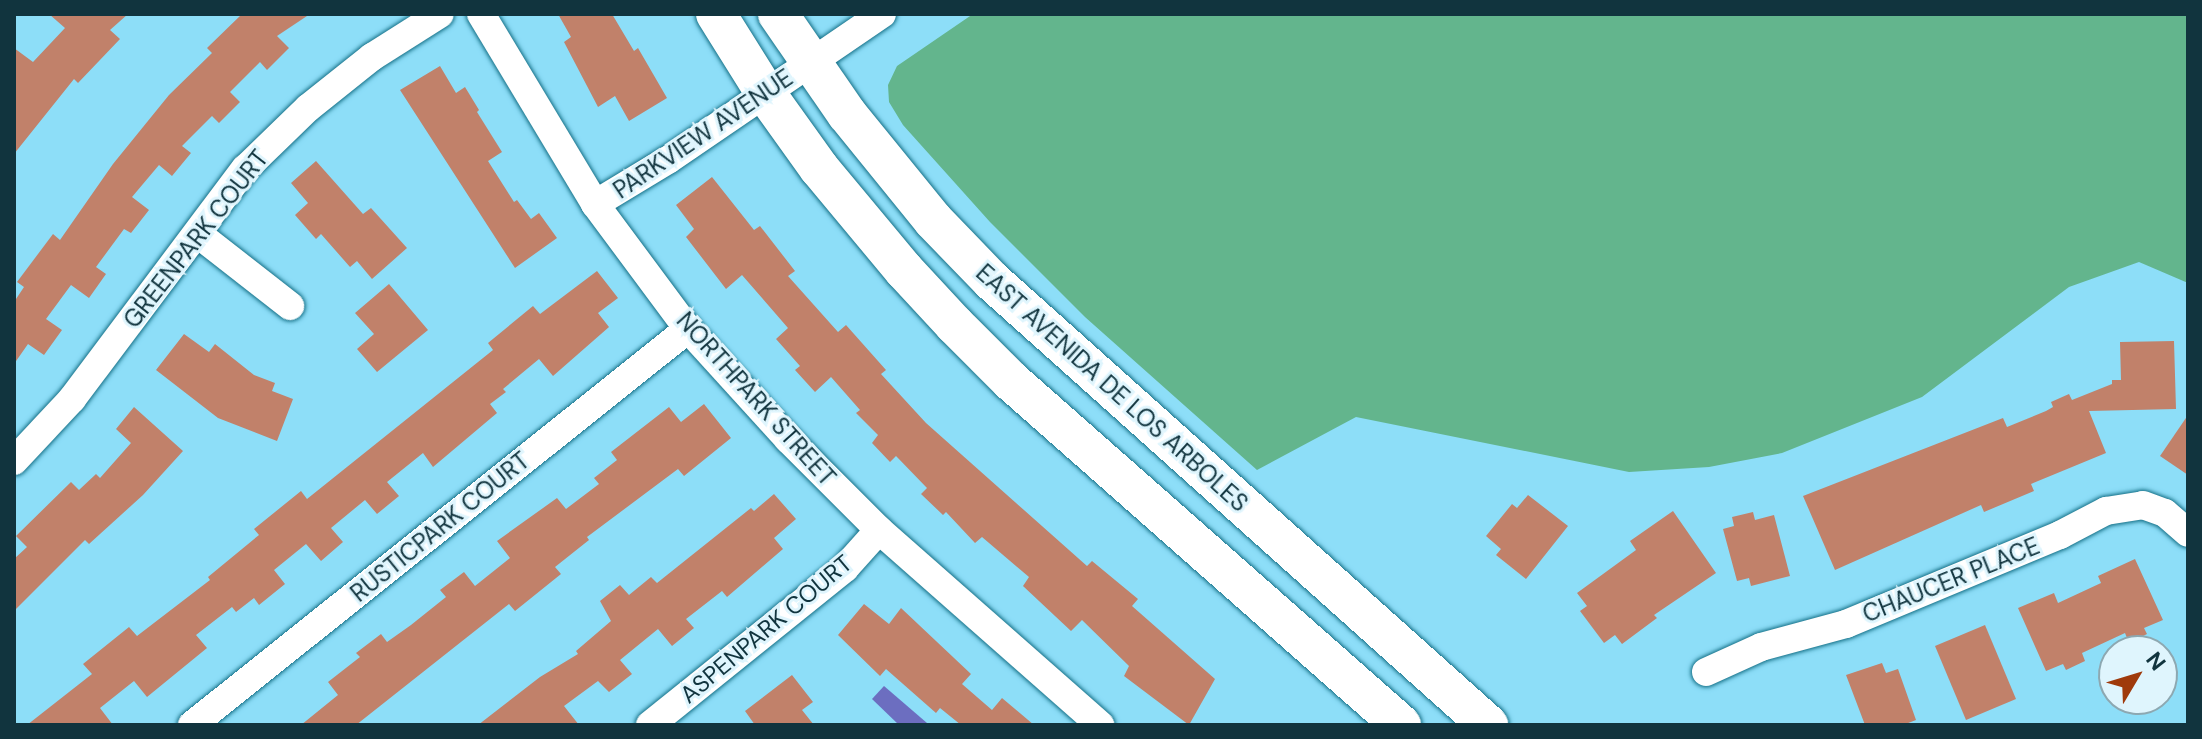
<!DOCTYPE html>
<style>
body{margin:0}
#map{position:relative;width:2202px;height:739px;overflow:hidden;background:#8ddef8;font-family:"DM Sans",sans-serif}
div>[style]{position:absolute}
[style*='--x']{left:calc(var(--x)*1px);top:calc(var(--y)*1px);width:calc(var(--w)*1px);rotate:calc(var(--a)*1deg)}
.green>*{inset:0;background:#63b58d}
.water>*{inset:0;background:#6c6ec0}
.building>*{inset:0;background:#c1816a}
.roads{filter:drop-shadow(0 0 2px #157087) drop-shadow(0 0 2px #157087)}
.street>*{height:28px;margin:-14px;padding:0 14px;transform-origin:14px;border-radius:14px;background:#fff}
.secondary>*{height:40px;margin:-20px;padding:0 20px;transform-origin:20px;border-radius:20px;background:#fff}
span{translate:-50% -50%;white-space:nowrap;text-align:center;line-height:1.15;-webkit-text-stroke:6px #dff5fd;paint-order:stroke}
.street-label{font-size:24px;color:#11343e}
.frame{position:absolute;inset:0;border:16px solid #11343e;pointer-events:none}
.north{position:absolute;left:2098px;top:635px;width:80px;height:80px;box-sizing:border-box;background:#dff5fd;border:2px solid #8da8b1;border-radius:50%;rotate:52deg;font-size:22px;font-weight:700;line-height:32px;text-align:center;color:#11343e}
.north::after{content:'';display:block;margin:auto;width:28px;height:36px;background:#9f3a0b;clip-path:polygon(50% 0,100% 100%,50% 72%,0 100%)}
</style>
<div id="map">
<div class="green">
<div style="clip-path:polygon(973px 14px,2188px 14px,2188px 283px,2139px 262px,2069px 287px,1922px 397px,1782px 453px,1709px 467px,1629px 472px,1356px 417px,1257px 470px,1085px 317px,990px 222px,903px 125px,889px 102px,888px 85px,897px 66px)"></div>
</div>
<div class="water">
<div style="clip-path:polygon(884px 686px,927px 723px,899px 725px,872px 699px)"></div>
</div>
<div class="building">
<div style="clip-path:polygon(49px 14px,128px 14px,110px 30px,120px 39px,78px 83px,74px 79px,14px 154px,14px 48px,33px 62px,65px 28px)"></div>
<div style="clip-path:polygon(242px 14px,310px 14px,277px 36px,289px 48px,267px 70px,260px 62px,230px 92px,240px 102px,219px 123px,212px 116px,182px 146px,191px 153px,172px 176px,159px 165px,132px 197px,149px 210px,131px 233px,124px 229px,96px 267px,106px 274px,89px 298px,71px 285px,46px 319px,62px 330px,44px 355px,28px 344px,14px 364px,14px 302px,24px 287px,17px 282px,53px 234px,60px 240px,113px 164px,169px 95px,212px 53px,207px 48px)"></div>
<div style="clip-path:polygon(558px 14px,612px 14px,634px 51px,638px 48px,667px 98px,629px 121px,615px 96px,598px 107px,564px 42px,571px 37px)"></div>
<div style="clip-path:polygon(440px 66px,456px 93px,465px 87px,479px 110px,477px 112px,502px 152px,488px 161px,514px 202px,517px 200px,531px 219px,539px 213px,557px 238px,515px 268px,400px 90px)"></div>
<div style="clip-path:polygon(316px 161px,363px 214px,371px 208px,407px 248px,372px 279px,357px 261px,350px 267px,321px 234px,316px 239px,295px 215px,308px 203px,291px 183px)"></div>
<div style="clip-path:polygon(712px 177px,754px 230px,760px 226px,795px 271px,788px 276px,838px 332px,846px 325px,886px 370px,881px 374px,926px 423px,1087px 566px,1092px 561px,1138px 599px,1132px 606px,1215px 679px,1189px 725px,1124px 676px,1129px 666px,1082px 620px,1071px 631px,1023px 586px,1029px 577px,982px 537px,975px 543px,946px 512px,943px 515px,921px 494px,927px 488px,896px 456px,890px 462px,872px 443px,878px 435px,856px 413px,860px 410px,831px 377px,815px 392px,795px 370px,800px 366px,776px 339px,788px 328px,742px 275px,726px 289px,686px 237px,694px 229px,676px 205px)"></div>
<div style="clip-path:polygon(597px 271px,618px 298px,598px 313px,609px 327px,553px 376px,539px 359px,503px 389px,506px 392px,490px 404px,497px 413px,433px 467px,423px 453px,387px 482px,399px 496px,377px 514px,365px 500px,331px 528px,343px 542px,321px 561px,306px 544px,274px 570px,285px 584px,259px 605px,254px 598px,236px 612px,232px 607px,196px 635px,207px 648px,147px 697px,134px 681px,100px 708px,113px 725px,27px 725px,92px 674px,83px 664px,129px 627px,137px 636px,210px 580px,208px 577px,259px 535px,254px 529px,301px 491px,307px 499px,493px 350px,488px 343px,533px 306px,540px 314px)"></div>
<div style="clip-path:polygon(389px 284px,428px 330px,377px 372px,357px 349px,374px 334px,355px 313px)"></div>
<div style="clip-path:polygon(184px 334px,209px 352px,215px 344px,254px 375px,275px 383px,272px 391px,293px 399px,277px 441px,218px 418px,156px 370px)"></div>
<div style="clip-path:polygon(2174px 341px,2176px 409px,2089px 411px,2106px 453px,2031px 484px,2034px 491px,1984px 512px,1981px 505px,1835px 570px,1803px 496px,2003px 418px,2007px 427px,2046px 411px,2053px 407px,2051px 402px,2069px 394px,2072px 400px,2112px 384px,2112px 380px,2121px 380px,2120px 342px)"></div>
<div style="clip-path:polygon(704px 404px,731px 438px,684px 476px,678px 469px,587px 537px,589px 540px,555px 567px,561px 574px,515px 611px,509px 604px,356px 725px,301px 725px,338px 695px,328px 682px,360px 657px,356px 653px,381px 634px,387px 642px,411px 625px,446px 597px,440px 590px,464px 572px,475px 586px,510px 558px,497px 541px,557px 498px,566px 509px,599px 484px,594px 478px,617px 460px,611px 452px,669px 407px,681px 422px)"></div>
<div style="clip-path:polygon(134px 407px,183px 451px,143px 495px,89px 544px,85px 540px,14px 611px,14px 559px,27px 547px,16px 536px,71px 482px,79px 490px,96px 474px,100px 478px,131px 443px,116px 429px)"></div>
<div style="clip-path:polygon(2188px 415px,2188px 475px,2160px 456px)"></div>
<div style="clip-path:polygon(774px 494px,796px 519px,774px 538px,783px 549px,727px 597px,722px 591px,686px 619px,694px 628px,672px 646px,658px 629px,620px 660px,632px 674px,609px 692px,598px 681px,564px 706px,579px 725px,478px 725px,540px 677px,578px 654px,576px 651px,611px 621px,600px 601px,620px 585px,629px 595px,651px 577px,657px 583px,751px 508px,754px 511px)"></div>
<div style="clip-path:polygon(1528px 495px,1568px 526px,1526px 579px,1496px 555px,1501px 549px,1486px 536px,1512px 504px,1517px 508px)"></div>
<div style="clip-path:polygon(1673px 511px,1716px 573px,1654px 615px,1657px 618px,1622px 644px,1615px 635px,1604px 643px,1580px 611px,1587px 606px,1577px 593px,1636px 550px,1630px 541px)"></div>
<div style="clip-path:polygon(1753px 512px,1755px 520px,1774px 515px,1790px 576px,1751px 586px,1749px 578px,1737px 581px,1723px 529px,1734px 526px,1732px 517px)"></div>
<div style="clip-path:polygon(2135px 559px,2163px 620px,2144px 628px,2147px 634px,2129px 643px,2125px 633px,2082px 653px,2085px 661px,2066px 670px,2063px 664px,2046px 671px,2018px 608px,2054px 593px,2058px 603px,2101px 583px,2098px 576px)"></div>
<div style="clip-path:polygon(864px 604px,889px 624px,901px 608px,971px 674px,962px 684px,992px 710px,1002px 698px,1034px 725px,961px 725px,940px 708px,936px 713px,886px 669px,880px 676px,838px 635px)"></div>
<div style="clip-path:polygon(1985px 625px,2016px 699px,1966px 720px,1935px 646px)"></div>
<div style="clip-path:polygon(1882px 663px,1886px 673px,1898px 669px,1916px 720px,1903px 725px,1865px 725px,1846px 675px)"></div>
<div style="clip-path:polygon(792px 675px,813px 702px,802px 710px,814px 725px,755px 725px,745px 711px)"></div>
</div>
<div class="roads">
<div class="street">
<div style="--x:481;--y:14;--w:222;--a:59"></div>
<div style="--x:595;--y:204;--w:156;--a:53.4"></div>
<div style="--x:688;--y:329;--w:149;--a:47.7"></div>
<div style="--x:788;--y:439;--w:129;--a:45"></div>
<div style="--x:879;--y:530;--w:295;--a:41.4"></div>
<div style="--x:595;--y:204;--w:85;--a:-31.1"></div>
<div style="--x:668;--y:160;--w:259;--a:-34.3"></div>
<div style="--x:198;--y:234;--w:117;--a:38"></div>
<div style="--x:14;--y:461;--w:85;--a:-46.9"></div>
<div style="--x:72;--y:399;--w:288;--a:-53.1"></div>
<div style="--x:245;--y:169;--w:88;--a:-44.1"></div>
<div style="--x:308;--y:108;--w:82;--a:-38.6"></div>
<div style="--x:372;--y:57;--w:80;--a:-32.3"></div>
<div style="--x:1706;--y:672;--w:60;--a:-24.4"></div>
<div style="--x:1761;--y:647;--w:88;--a:-15.1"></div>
<div style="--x:1846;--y:624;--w:232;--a:-22.6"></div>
<div style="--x:2060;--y:535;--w:52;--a:-27.6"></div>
<div style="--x:2106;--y:511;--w:37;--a:-9"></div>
<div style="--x:2143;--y:505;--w:23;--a:20"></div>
<div style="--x:2165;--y:513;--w:30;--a:41"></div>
<div style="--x:192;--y:725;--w:635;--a:-38.6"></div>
<div style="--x:650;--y:725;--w:250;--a:-38.8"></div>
<div style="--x:845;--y:568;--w:51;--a:-48.2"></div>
</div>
<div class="secondary">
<div style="--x:716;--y:14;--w:94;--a:58"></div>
<div style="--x:766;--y:94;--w:91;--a:54.4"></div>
<div style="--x:819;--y:168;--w:133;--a:50.2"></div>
<div style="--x:904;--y:270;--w:75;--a:47.2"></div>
<div style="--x:955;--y:325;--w:79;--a:45"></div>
<div style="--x:1011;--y:381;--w:520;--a:41.41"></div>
<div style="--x:778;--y:14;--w:121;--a:55.4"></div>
<div style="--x:847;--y:114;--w:136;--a:50.9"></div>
<div style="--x:933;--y:220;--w:85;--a:46"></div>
<div style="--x:992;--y:281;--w:666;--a:41.83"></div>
</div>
</div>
<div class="street-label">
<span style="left:703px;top:134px;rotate:-34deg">PARKVIEW AVENUE</span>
<span style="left:196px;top:239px;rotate:-52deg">GREENPARK COURT</span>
<span style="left:1112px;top:388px;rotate:42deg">EAST AVENIDA DE LOS ARBOLES</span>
<span style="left:756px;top:399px;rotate:48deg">NORTHPARK STREET</span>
<span style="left:440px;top:527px;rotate:-39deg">RUSTICPARK COURT</span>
<span style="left:1951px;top:580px;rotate:-22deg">CHAUCER PLACE</span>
<span style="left:766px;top:629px;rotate:-40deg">ASPENPARK COURT</span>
</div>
<div class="frame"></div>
<div class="north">N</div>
</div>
